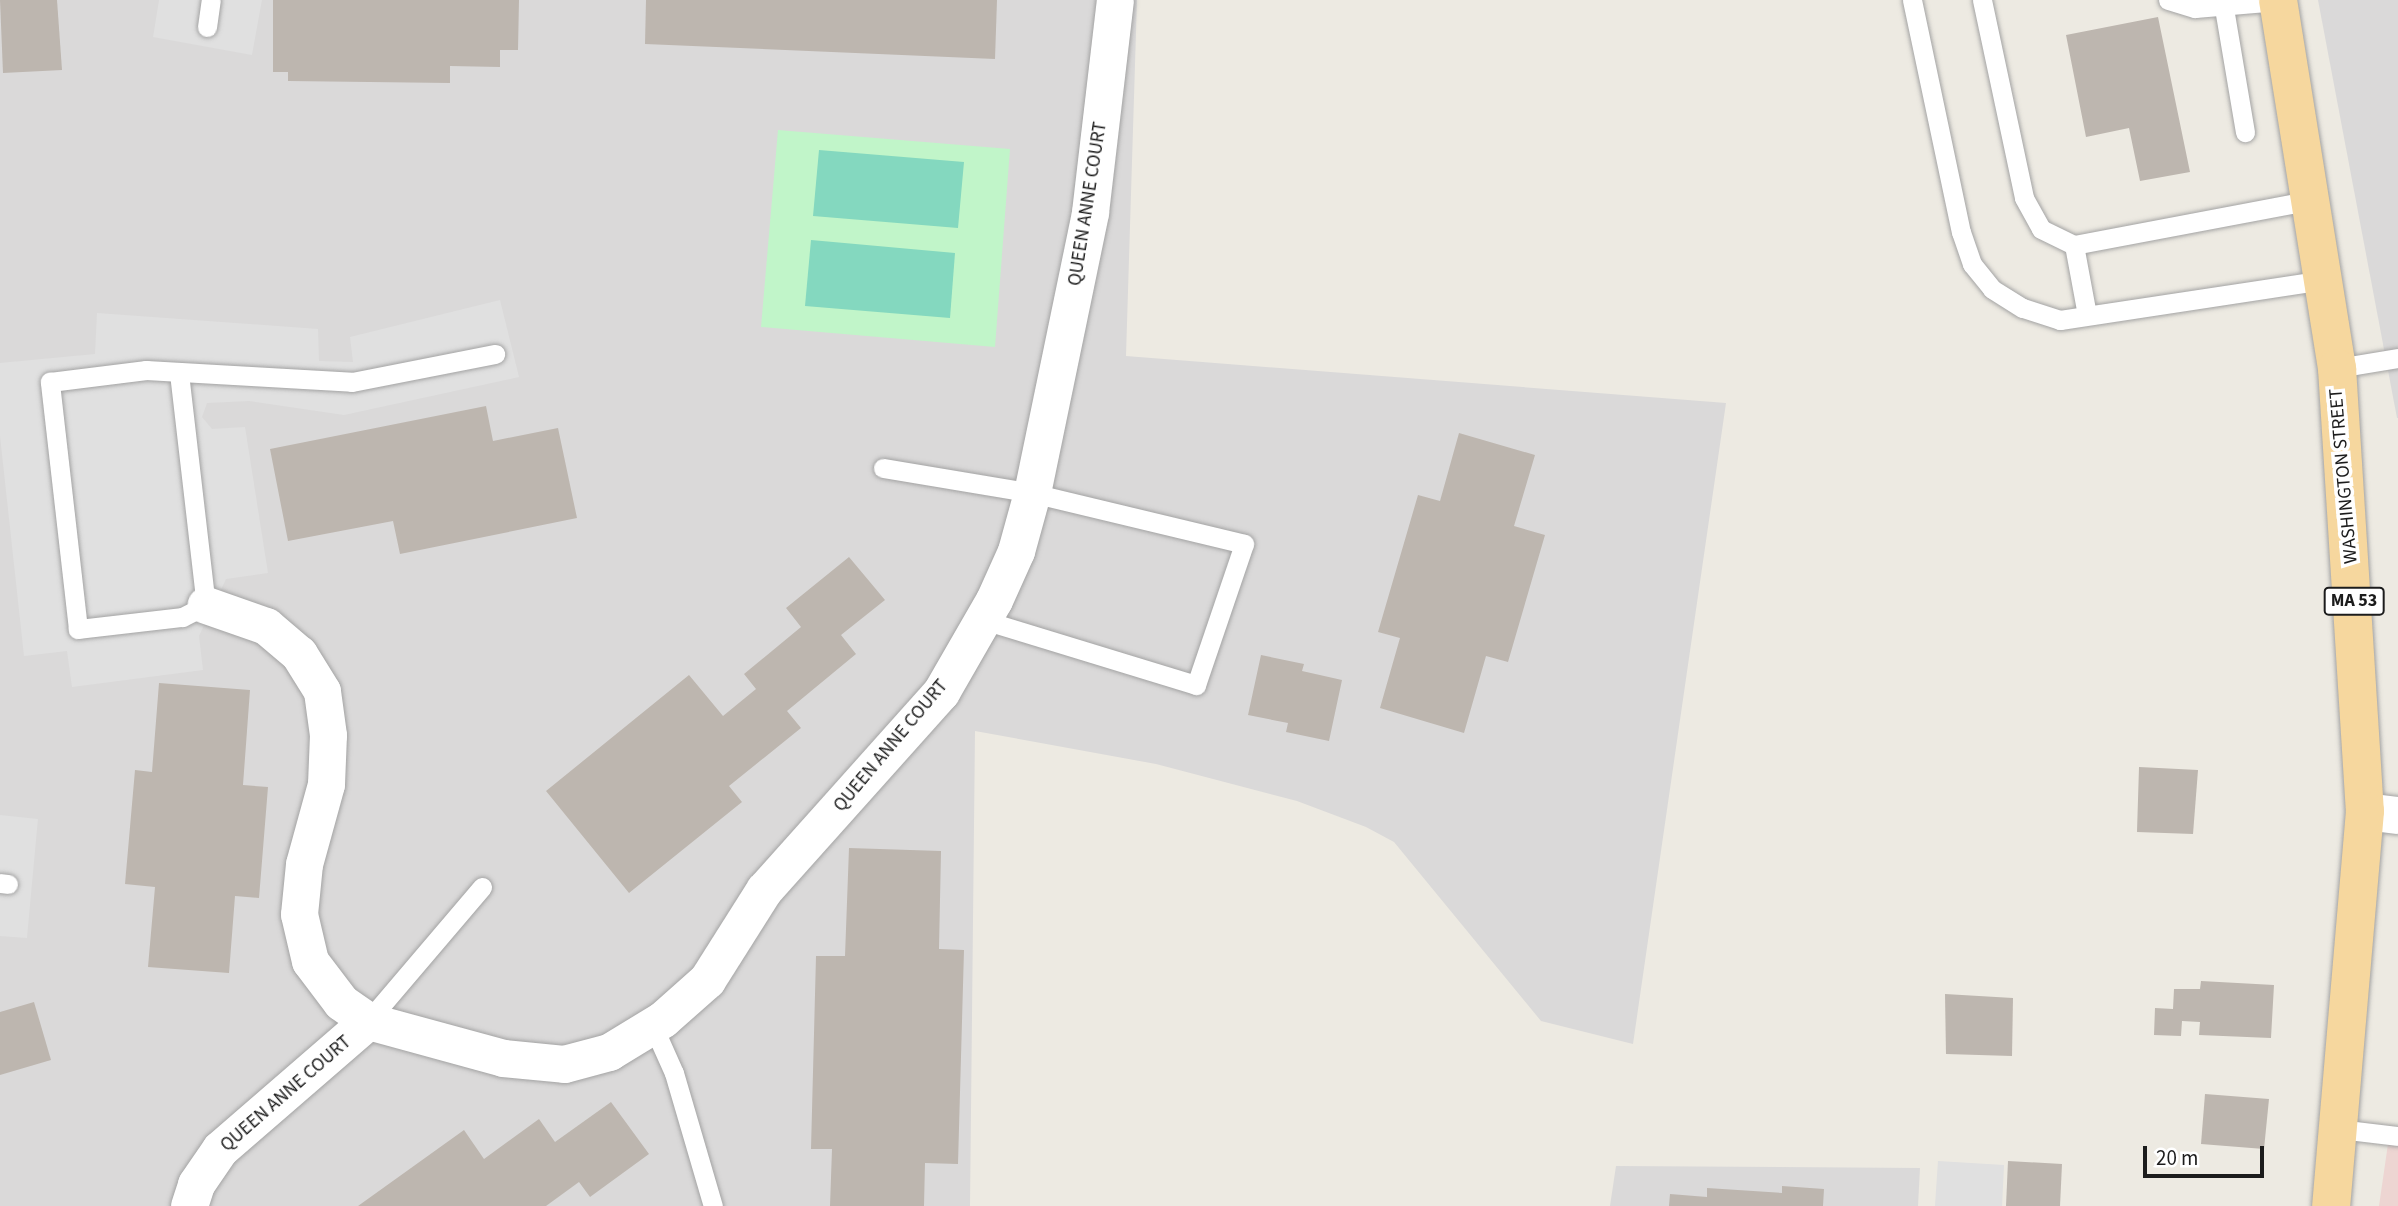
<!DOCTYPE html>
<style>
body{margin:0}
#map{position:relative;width:2398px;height:1206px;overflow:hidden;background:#edeae2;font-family:"Source Sans 3",sans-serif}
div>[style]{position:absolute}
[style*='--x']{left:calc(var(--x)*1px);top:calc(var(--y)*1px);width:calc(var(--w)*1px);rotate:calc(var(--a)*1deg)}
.residential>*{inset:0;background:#dad9d9}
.commercial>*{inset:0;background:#edd5d2}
.park>*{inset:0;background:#c1f5c9}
.pitch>*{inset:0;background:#84d8bf}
.parking>*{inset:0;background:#e0e0e0}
.building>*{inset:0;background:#bdb6af}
.roads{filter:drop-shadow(0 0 2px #a3a3a3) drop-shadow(0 0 2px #a3a3a3)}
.lane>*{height:19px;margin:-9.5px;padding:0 9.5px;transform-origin:9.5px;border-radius:9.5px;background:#fff}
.street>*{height:37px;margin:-18.5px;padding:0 18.5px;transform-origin:18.5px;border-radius:18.5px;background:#fff}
.primary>*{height:38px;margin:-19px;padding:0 19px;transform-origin:19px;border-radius:19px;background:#f6d79e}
span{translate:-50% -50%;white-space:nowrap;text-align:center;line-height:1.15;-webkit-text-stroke:7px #fff;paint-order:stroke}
.shield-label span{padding:2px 5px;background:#fff;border:2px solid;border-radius:5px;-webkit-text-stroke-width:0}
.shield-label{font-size:18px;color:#1c1c1c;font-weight:700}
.street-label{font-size:19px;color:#1c1c1c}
.scale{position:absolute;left:2143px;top:1146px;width:121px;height:32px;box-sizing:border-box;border:4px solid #1c1c1c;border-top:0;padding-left:9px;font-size:21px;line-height:24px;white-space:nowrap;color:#1c1c1c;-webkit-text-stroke:5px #fff;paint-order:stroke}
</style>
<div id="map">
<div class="residential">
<div style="clip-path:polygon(0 0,1137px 0,1126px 356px,1726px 403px,1633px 1044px,1541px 1021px,1394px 842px,1366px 827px,1297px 801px,1156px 764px,975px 731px,970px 1206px,0 1206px)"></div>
<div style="clip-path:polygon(2318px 0,2398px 0,2398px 418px,2397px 418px)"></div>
<div style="clip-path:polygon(1616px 1166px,1920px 1168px,1918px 1206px,1610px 1206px)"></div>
</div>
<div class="commercial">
<div style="clip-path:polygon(2389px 1137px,2398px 1138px,2398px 1206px,2379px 1206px)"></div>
</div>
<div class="park">
<div style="clip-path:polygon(778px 130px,1010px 149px,995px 347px,761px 327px)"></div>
</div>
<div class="pitch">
<div style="clip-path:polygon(819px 150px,964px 162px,958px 228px,813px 216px)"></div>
<div style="clip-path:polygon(811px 240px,955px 253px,950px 318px,805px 306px)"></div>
</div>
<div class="parking">
<div style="clip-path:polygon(159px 0,262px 0,252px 55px,153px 37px)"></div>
<div style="clip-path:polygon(500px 300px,519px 377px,344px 415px,249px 401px,207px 403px,202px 417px,212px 429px,245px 427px,268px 573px,226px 579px,199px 636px,203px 670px,72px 687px,67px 651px,24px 656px,0 436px,0 363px,95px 354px,97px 313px,318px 329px,319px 361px,353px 362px,350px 337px)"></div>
<div style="clip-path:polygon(0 815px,38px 819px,27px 938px,0 936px)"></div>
<div style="clip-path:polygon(1938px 1161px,2004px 1165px,2002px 1206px,1935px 1206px)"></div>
</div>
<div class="building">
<div style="clip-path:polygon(0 0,57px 0,62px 70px,3px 73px)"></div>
<div style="clip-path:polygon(273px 0,519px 0,518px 50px,500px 50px,500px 67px,450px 66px,450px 83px,288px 81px,288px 72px,273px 72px)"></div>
<div style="clip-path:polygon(646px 0,997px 0,995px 59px,645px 44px)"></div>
<div style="clip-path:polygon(2158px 17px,2190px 172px,2140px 181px,2129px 128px,2086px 137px,2066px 35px)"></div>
<div style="clip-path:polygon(486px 406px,493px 441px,558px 428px,577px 518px,400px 554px,393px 521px,288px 541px,270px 449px)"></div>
<div style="clip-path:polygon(1459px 433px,1535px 455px,1514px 526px,1545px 535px,1508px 662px,1486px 656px,1464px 733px,1380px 708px,1400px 638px,1378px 632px,1418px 495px,1440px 501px)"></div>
<div style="clip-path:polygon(849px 557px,885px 600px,841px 635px,856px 654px,787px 711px,801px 728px,729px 786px,742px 802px,629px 893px,546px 791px,689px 675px,723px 716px,756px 689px,744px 674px,801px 627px,786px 608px)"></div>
<div style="clip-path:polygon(1261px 655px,1304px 664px,1302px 671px,1342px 680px,1329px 741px,1286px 732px,1288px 723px,1248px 715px)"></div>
<div style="clip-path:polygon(159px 683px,250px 690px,243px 785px,268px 787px,259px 898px,235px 896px,229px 973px,148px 967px,155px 887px,125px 884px,135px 770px,152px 772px)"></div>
<div style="clip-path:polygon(2139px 767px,2198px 770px,2193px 834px,2137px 832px)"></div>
<div style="clip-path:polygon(849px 848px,941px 851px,939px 949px,964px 950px,958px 1164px,925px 1163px,924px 1206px,830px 1206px,832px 1149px,811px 1149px,816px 956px,845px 956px)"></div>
<div style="clip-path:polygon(2201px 981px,2274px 985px,2271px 1038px,2199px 1035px,2200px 1022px,2182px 1021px,2181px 1036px,2154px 1035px,2155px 1008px,2173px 1009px,2174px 989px,2200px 989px)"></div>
<div style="clip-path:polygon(1945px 994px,2013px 998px,2012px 1056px,1946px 1054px)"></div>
<div style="clip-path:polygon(34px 1002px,51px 1060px,0 1075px,0 1012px)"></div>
<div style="clip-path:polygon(2205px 1094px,2269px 1099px,2264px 1149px,2201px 1144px)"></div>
<div style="clip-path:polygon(611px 1102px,649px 1154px,590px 1197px,579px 1182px,546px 1206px,358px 1206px,464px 1130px,484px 1159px,539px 1119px,555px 1142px)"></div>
<div style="clip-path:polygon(2008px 1161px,2062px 1164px,2060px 1206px,2006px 1206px)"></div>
<div style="clip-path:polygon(1782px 1186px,1824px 1189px,1823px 1206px,1669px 1206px,1670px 1194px,1707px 1197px,1707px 1188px,1782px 1193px)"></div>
</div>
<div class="roads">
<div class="lane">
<div style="--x:1912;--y:0;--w:237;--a:78.1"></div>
<div style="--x:1961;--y:232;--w:34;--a:71"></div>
<div style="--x:1972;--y:264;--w:32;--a:51"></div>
<div style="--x:1992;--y:289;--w:36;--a:32"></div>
<div style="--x:2023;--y:308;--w:39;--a:18"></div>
<div style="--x:2060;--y:320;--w:266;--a:-8.6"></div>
<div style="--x:1982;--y:0;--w:202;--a:78"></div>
<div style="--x:2024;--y:198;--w:35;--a:61"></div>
<div style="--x:2041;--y:229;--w:37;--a:26"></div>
<div style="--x:2074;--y:245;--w:243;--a:-10.7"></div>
<div style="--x:2168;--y:0;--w:28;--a:17"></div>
<div style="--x:2195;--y:8;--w:83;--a:-4.8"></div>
<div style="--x:2224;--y:8;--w:126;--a:80.4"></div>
<div style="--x:207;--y:27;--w:27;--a:-82"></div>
<div style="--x:2074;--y:245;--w:71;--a:79.5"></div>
<div style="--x:2337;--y:368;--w:62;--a:-9.3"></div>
<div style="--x:179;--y:373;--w:234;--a:83.4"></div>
<div style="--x:206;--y:605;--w:27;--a:153"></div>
<div style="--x:182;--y:617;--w:105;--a:173.4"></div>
<div style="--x:78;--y:629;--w:249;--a:-96.5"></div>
<div style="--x:50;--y:382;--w:97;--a:-7.1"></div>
<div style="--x:146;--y:370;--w:206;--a:3.3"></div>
<div style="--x:352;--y:382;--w:146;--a:-11.1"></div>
<div style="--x:883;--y:468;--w:151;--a:9.5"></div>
<div style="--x:1032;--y:493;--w:218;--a:13.5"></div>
<div style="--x:1244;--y:544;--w:149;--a:108.8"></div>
<div style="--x:1196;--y:685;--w:223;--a:-163"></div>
<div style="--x:0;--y:883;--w:8;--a:7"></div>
<div style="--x:368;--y:1021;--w:176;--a:-49.6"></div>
<div style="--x:653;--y:1026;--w:51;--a:65.9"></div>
<div style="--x:674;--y:1073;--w:139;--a:73.7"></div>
<div style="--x:2339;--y:1129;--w:59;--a:6.8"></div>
</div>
<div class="street">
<div style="--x:2365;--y:811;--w:33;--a:7"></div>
<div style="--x:368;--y:1021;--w:140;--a:15.3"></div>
<div style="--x:503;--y:1058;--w:61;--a:5.6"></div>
<div style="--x:564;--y:1064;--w:47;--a:-14.9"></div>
<div style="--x:609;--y:1052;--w:63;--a:-31.4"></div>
<div style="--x:663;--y:1019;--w:59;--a:-41.6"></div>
<div style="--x:707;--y:980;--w:107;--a:-57.7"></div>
<div style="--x:764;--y:890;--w:266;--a:-48.2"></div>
<div style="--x:941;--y:692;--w:106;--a:-60.1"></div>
<div style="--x:994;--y:600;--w:54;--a:-65.8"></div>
<div style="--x:1016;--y:551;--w:60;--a:-74.6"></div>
<div style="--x:1032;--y:493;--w:287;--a:-78.3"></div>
<div style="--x:1090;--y:212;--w:213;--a:-83.3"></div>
<div style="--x:189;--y:1206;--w:23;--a:-72"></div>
<div style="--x:196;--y:1184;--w:42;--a:-55.6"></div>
<div style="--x:220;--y:1149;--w:196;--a:-40.9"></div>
<div style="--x:368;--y:1021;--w:33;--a:-145"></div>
<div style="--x:341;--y:1002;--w:51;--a:-127.1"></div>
<div style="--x:310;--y:961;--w:48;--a:-103.2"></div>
<div style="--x:299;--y:914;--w:50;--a:-84.3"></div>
<div style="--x:304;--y:864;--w:83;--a:-74.6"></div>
<div style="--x:326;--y:784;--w:49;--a:-87.7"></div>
<div style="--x:328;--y:735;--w:44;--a:-97.8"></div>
<div style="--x:322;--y:691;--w:44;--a:-121.9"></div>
<div style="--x:299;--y:654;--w:43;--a:-139.7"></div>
<div style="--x:266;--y:626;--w:64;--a:-160.7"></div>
</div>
<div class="primary">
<div style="--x:2278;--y:0;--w:373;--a:80.9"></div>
<div style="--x:2337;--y:368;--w:444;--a:86.4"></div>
<div style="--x:2365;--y:811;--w:396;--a:94.9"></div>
</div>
</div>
<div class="shield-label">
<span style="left:2354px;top:601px">MA 53</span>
</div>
<div class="street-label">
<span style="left:1088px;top:204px;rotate:-81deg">QUEEN ANNE COURT</span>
<span style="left:2344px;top:476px;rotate:-95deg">WASHINGTON STREET</span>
<span style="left:891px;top:746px;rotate:-50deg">QUEEN ANNE COURT</span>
<span style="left:286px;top:1094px;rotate:-41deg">QUEEN ANNE COURT</span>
</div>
<div class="scale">20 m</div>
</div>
